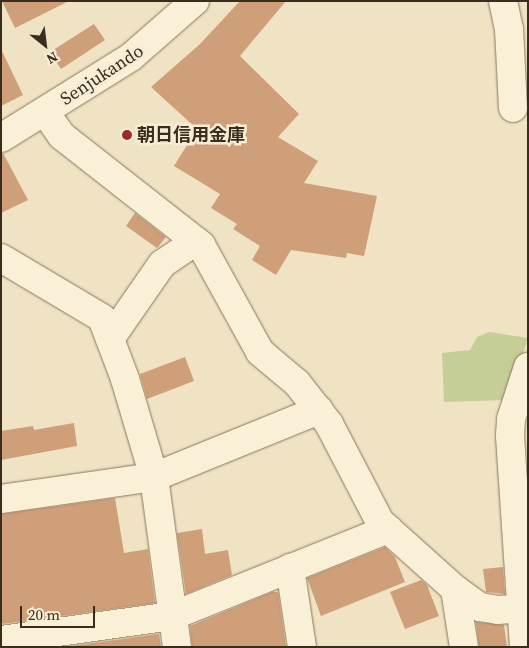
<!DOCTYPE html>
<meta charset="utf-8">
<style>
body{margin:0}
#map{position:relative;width:529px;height:648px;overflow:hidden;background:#efe3c4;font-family:"Source Serif 4","Noto Sans JP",serif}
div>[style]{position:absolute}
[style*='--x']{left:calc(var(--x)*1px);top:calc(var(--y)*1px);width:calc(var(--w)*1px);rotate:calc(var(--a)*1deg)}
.green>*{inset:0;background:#c6ce98}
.building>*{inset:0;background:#ce9f79}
.roads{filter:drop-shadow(0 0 1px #8b755a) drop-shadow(0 0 1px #8b755a)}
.minor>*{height:28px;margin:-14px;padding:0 14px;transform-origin:14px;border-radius:14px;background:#faf0d8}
.dots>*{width:14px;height:14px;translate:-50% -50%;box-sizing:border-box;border:2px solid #f6edd4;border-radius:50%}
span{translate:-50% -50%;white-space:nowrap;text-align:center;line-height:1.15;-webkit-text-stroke:5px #f6edd4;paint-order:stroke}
.street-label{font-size:18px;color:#3a2d1e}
.poi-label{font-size:18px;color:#3a2d1e;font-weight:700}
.left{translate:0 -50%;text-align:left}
.frame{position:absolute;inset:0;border:2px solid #3a2d1e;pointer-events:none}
.north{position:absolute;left:20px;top:20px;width:50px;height:50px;-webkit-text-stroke:4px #f6edd4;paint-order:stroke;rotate:151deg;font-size:14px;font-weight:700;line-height:20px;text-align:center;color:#3a2d1e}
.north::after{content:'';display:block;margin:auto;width:18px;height:22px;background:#3a2d1e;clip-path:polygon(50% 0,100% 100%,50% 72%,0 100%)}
.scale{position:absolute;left:20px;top:606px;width:75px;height:22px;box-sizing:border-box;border:2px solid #3a2d1e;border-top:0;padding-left:6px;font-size:15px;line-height:18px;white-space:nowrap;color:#3a2d1e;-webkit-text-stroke:4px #f6edd4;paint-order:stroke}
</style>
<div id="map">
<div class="green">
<div style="clip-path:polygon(489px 332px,528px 338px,508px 400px,444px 402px,442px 353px,470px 350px,477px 337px)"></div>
</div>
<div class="building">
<div style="clip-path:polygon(2px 1px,69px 1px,15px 28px)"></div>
<div style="clip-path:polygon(240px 1px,286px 1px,240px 56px,299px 114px,278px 137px,318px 161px,304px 183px,377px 196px,364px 256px,347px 253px,346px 258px,291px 250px,276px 275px,252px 260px,260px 246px,233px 229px,237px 224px,211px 208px,220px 194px,174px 166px,197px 129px,151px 87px,200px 44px)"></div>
<div style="clip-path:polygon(94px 24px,105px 40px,61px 69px,50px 52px)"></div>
<div style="clip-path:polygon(1px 49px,23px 95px,1px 106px)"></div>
<div style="clip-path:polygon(3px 153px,28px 200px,1px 213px,1px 154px)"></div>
<div style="clip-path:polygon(135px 213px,166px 237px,157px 248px,126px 226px)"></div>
<div style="clip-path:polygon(185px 357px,194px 381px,147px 399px,140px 374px)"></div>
<div style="clip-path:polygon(74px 423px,77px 446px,1px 460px,1px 431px,33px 426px,34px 430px)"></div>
<div style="clip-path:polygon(115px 498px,124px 553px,148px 549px,155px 603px,1px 624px,1px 514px)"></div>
<div style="clip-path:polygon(202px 529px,205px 554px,228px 550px,232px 575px,186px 594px,177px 533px)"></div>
<div style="clip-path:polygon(385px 547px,395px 557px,405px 582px,321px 616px,307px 578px)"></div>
<div style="clip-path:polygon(503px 567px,505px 594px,486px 592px,483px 569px)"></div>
<div style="clip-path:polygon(421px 580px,427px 585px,439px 616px,405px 629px,390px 592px)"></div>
<div style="clip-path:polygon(272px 592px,278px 592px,286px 647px,192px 647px,190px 626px)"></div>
<div style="clip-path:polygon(476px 622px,504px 625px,507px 647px,479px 647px)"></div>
<div style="clip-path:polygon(159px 634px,161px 647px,65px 647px)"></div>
</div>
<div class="roads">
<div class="minor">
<div style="--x:503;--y:1;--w:29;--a:78"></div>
<div style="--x:509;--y:29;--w:79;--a:87.1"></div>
<div style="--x:45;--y:112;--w:29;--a:55"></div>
<div style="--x:62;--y:136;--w:177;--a:38.1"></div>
<div style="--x:201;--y:245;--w:122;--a:61.1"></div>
<div style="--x:260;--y:352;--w:48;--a:40"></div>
<div style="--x:297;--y:383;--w:52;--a:52"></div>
<div style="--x:329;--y:424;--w:110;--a:62.5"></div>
<div style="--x:380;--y:522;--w:101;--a:41.8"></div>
<div style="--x:455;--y:589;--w:31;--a:36"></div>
<div style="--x:480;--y:607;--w:18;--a:9"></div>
<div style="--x:498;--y:610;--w:30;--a:-4"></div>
<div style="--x:1;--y:138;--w:153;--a:-31.9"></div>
<div style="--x:131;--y:57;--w:85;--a:-41.2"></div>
<div style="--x:1;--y:258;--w:117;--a:30.7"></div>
<div style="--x:102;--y:318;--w:65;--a:69.3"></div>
<div style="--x:125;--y:379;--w:102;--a:73.5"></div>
<div style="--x:154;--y:477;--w:172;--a:82.3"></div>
<div style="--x:110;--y:339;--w:91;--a:-55.3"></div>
<div style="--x:162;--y:264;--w:41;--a:-34.1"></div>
<div style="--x:1;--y:499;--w:155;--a:-8.2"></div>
<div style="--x:154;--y:477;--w:178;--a:-22.1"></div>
<div style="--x:290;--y:568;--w:80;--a:81.4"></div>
<div style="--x:455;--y:589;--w:59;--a:81.2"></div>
<div style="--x:1;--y:640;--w:173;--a:-8"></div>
<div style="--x:172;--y:616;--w:233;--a:-21.9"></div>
<div style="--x:524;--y:647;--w:212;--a:-93.8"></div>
<div style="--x:510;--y:435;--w:16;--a:-86"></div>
<div style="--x:511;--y:419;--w:55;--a:-71.9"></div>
</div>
</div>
<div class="dots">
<div style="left:127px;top:135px;background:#9b2a28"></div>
</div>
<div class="street-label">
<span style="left:102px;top:75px;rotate:-33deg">Senjukando</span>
</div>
<div class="poi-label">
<span class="left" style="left:137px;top:135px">朝日信用金庫</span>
</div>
<div class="frame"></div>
<div class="north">N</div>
<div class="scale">20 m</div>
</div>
